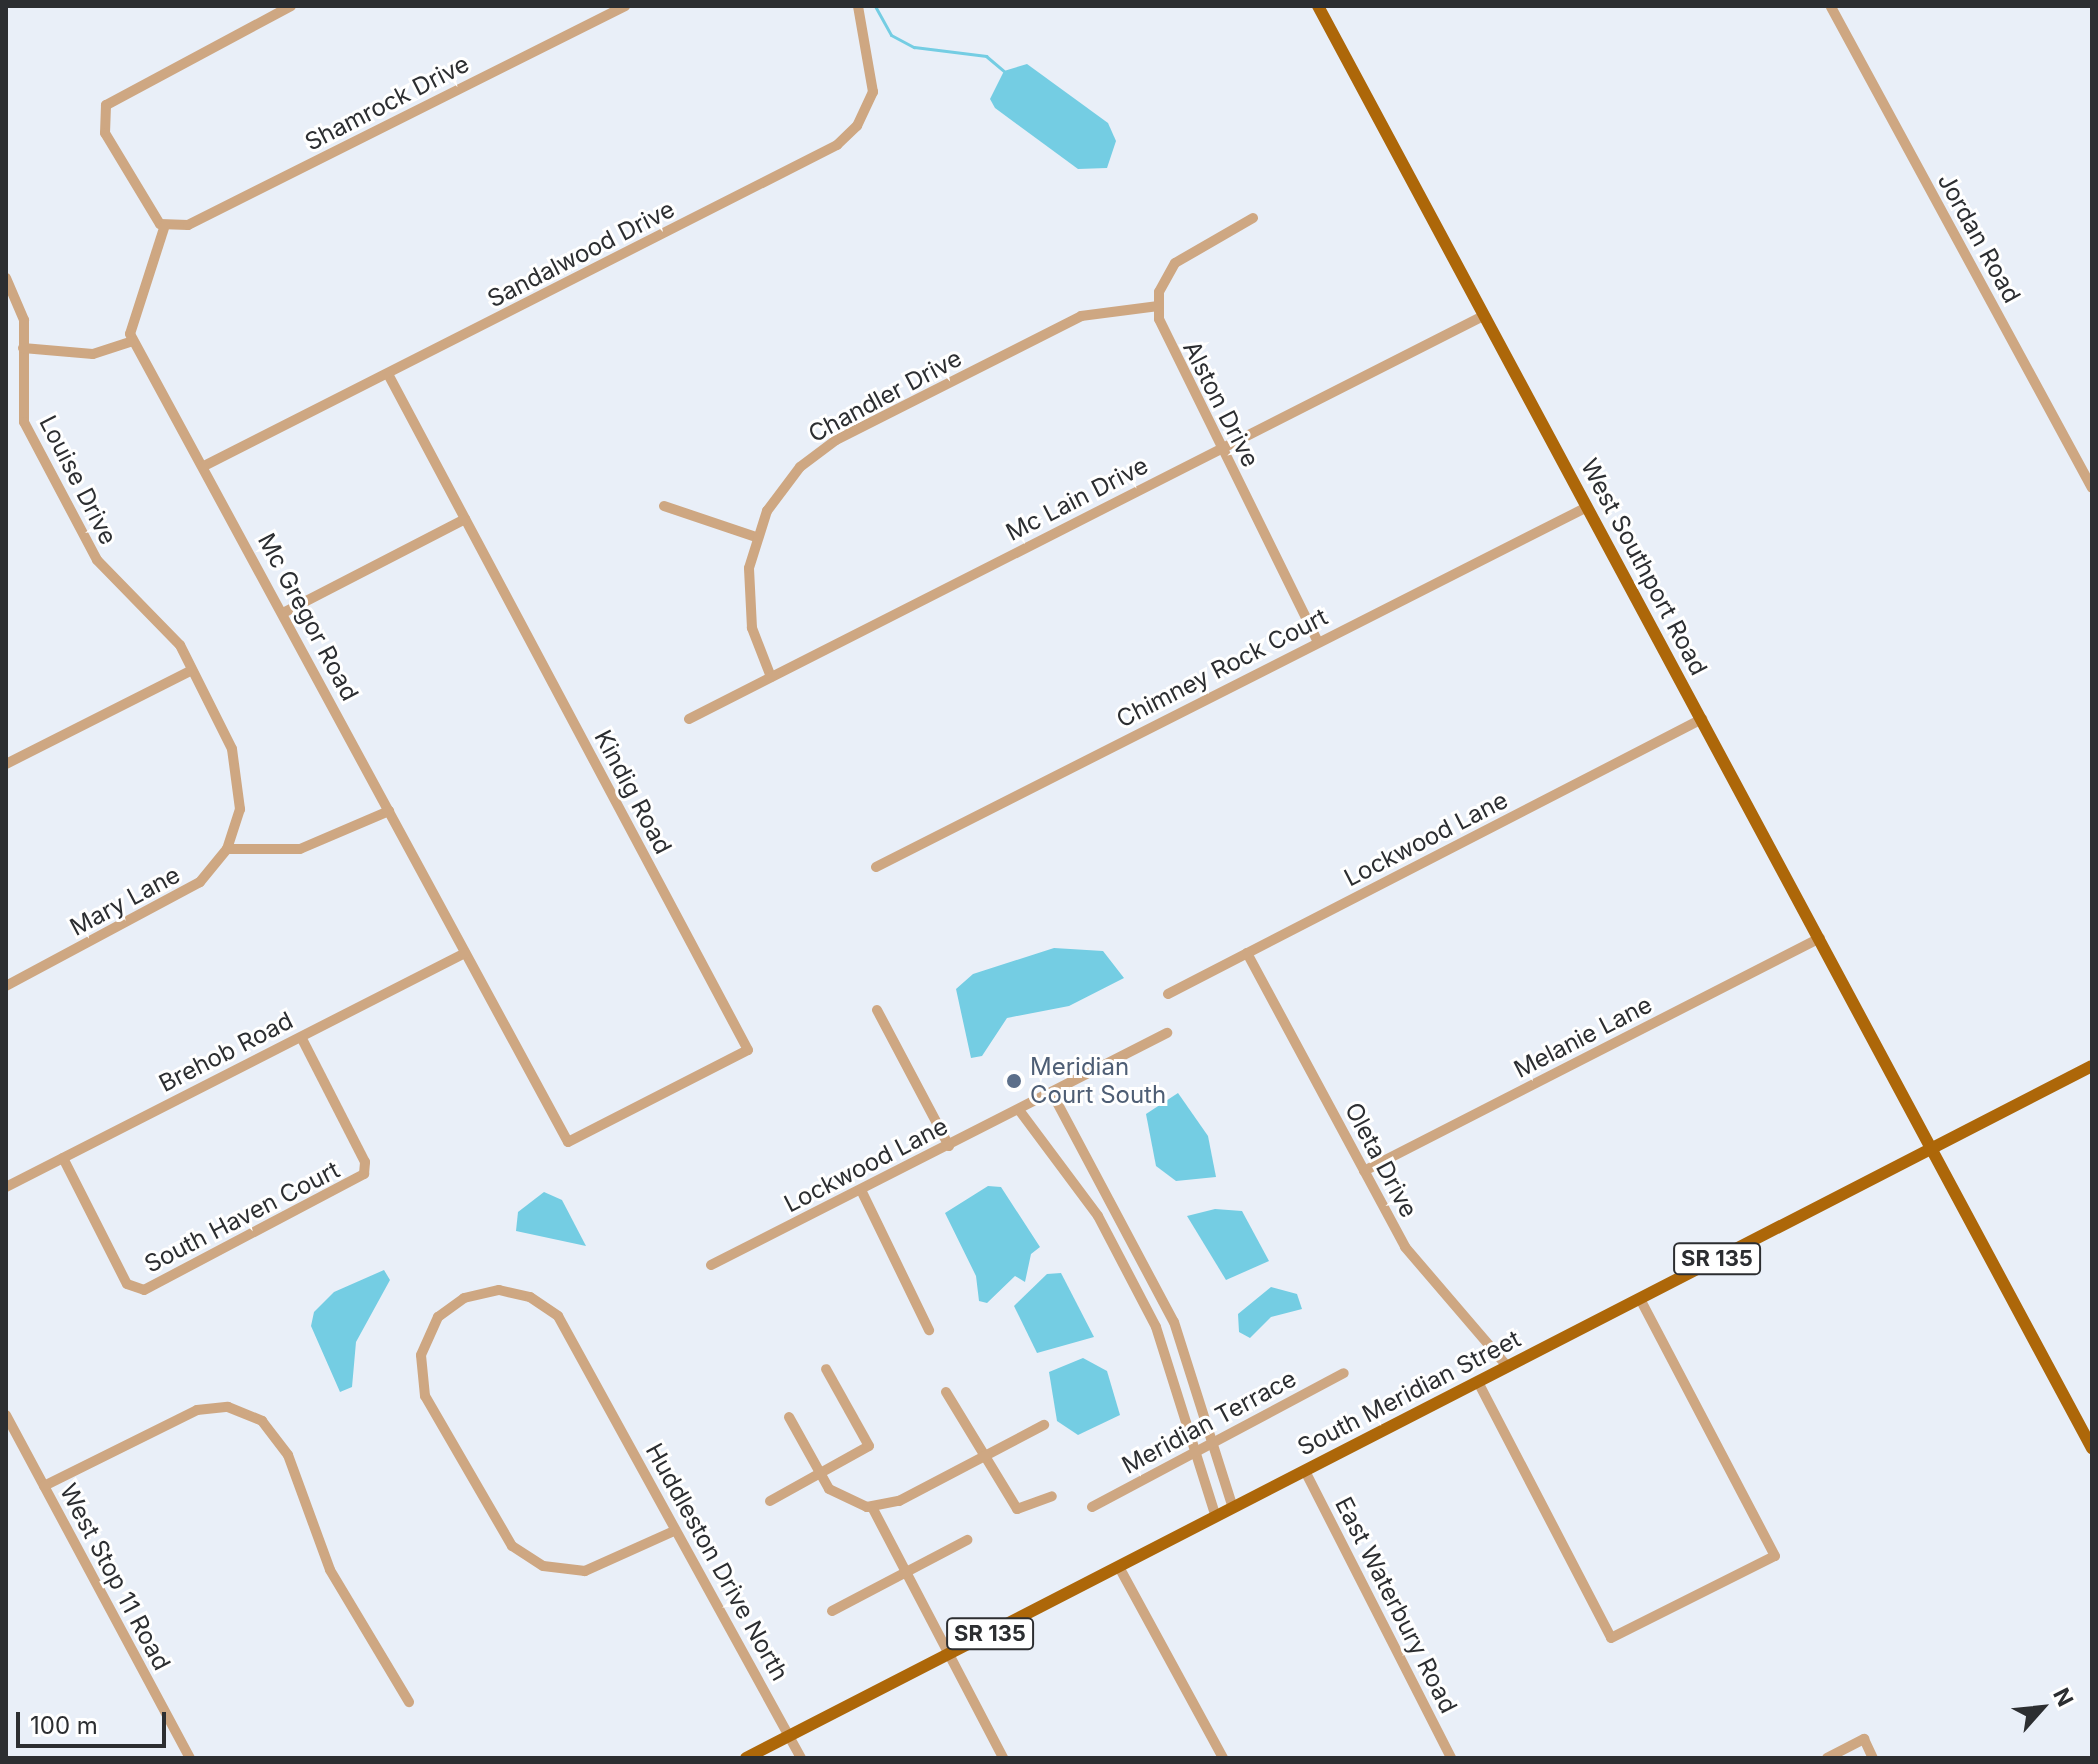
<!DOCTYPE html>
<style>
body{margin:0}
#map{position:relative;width:2098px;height:1764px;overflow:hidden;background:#e9eff8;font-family:Inter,sans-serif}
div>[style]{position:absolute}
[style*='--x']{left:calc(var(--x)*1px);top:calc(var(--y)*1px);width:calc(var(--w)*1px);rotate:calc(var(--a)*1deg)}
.water>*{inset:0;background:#74cde3}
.stream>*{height:3px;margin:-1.5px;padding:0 1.5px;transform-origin:1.5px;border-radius:1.5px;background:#74cde3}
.minor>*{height:10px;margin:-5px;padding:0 5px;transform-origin:5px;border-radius:5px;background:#cea782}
.major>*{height:12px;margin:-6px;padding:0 6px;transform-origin:6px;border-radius:6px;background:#ad6709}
.dots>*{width:22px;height:22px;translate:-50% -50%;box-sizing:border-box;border:4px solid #fff;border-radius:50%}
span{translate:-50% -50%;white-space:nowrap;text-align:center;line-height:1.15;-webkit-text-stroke:6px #fff;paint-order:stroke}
.shield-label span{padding:2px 6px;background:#fff;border:2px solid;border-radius:6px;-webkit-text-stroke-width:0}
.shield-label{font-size:22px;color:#2c2e31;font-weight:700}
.street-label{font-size:24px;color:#2c2e31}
.service-label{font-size:24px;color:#4e5e75}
.left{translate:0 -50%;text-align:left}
.frame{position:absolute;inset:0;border:8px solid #2c2e31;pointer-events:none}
.north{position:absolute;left:2002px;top:1668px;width:80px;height:80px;-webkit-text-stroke:6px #fff;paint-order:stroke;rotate:63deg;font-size:22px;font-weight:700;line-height:32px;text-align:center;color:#2c2e31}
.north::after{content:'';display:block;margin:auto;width:28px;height:36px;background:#2c2e31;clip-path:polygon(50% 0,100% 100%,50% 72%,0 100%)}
.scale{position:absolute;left:16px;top:1712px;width:150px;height:36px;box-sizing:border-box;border:4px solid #2c2e31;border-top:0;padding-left:10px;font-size:24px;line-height:28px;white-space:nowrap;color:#2c2e31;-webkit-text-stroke:6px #fff;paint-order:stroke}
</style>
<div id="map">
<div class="water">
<div style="clip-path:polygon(1027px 64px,1108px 123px,1116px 141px,1107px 168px,1078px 169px,995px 108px,990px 99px,1004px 71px)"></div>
<div style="clip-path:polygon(1054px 948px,1103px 951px,1124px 978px,1069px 1006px,1007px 1018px,982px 1056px,971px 1058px,956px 989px,973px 974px)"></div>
<div style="clip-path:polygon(1178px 1093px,1208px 1136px,1216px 1177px,1176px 1181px,1156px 1166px,1146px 1114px)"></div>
<div style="clip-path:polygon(988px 1186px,1001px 1187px,1040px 1247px,1031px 1254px,1025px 1282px,1015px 1276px,987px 1303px,979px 1301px,976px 1276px,945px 1213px)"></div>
<div style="clip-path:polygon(544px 1192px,562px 1200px,586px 1246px,516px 1231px,518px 1212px)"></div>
<div style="clip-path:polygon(1215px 1209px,1242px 1211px,1269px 1261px,1226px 1280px,1187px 1216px)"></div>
<div style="clip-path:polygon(384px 1270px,390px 1280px,356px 1342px,352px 1387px,340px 1392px,311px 1326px,314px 1312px,334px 1292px)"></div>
<div style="clip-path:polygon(1061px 1273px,1094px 1337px,1037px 1353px,1014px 1306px,1047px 1274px)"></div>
<div style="clip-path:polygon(1271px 1287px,1297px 1294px,1302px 1309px,1271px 1317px,1250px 1338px,1239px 1332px,1238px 1314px)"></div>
<div style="clip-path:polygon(1083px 1358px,1107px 1371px,1120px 1415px,1078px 1435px,1057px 1421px,1049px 1372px)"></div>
</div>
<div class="stream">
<div style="--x:875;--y:6;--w:33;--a:61"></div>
<div style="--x:891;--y:35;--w:26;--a:28"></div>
<div style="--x:914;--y:47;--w:73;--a:7.1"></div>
<div style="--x:986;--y:56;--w:23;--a:40"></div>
</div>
<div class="minor">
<div style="--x:291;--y:6;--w:210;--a:151.8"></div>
<div style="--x:106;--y:105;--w:28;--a:92"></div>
<div style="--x:105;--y:133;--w:106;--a:58.9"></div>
<div style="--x:160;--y:224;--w:28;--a:2"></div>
<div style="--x:188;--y:225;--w:489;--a:-26.6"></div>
<div style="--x:1831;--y:7;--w:547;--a:61.51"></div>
<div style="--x:1253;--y:218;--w:90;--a:150"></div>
<div style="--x:1175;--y:263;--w:33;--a:119"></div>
<div style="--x:1159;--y:292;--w:27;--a:90"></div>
<div style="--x:1159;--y:319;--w:360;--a:63.8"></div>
<div style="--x:165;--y:225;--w:114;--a:107.8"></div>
<div style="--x:130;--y:334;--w:919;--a:61.54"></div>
<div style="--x:568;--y:1142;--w:202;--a:-27.1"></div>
<div style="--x:748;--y:1050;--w:766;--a:-118.04"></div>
<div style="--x:6;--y:278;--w:46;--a:66.8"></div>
<div style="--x:24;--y:320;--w:102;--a:90"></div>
<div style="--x:24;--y:422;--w:156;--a:62.1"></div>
<div style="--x:97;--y:560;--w:119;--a:45.7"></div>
<div style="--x:180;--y:645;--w:116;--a:63.4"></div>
<div style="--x:232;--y:749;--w:61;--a:82.4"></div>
<div style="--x:240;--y:809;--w:42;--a:108"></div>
<div style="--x:227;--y:849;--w:43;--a:129.3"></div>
<div style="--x:200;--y:882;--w:220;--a:151.8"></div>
<div style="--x:23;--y:348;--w:70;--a:4.9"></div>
<div style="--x:93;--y:354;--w:42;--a:-18"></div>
<div style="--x:204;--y:466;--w:710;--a:-26.89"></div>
<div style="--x:837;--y:145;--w:28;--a:-44"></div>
<div style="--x:857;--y:126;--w:38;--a:-65"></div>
<div style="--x:873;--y:92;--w:87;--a:-99.9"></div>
<div style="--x:664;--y:506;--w:97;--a:18.6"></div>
<div style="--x:283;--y:613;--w:205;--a:-27.3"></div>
<div style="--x:771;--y:677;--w:53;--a:-111.2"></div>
<div style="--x:752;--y:628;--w:60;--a:-92.9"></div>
<div style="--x:749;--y:568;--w:60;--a:-72.5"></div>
<div style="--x:767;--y:511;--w:55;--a:-53.1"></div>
<div style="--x:800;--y:467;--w:45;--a:-36.9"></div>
<div style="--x:836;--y:440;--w:275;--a:-26.8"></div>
<div style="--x:1081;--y:316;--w:78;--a:-7.4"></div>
<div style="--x:689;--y:719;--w:890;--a:-26.91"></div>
<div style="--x:6;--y:764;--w:208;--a:-26.8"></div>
<div style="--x:227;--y:849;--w:73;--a:0"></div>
<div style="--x:300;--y:849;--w:97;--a:-23.1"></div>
<div style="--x:876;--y:867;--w:797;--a:-26.85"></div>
<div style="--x:1247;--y:953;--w:334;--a:61.7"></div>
<div style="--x:1405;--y:1247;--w:158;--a:49.4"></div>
<div style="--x:1168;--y:994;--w:601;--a:-27.25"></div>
<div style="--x:877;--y:1010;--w:154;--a:62.1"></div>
<div style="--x:1052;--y:1093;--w:259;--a:62"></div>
<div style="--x:1174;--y:1322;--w:195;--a:72.4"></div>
<div style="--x:1019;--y:1110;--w:132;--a:53.3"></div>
<div style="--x:1098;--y:1216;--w:125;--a:62.4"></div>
<div style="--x:1156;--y:1327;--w:199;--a:72.5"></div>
<div style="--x:63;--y:1158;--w:141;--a:63.1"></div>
<div style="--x:127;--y:1284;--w:18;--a:19"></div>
<div style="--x:144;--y:1290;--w:249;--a:-27.8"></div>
<div style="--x:364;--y:1174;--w:12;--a:-85"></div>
<div style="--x:365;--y:1162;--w:140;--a:-117.1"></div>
<div style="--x:1364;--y:1171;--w:512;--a:-27.07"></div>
<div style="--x:6;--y:1187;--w:515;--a:-27.01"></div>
<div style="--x:861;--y:1190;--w:156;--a:64.1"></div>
<div style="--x:711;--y:1265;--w:512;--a:-26.97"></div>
<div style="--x:1478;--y:1382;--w:288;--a:62.5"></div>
<div style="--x:1611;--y:1638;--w:183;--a:-26.6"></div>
<div style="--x:1775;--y:1556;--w:290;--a:-117.7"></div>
<div style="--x:946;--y:1392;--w:137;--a:58.7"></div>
<div style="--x:1017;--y:1509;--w:37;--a:-20"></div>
<div style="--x:6;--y:1415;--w:389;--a:61.8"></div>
<div style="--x:789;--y:1417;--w:82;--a:60.9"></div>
<div style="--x:829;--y:1489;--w:42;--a:25.3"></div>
<div style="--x:867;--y:1507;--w:33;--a:-11"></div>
<div style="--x:899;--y:1501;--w:164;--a:-27.7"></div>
<div style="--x:1305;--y:1471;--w:322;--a:63"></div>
<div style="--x:44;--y:1486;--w:171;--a:-26.4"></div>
<div style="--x:197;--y:1410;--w:31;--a:-6"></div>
<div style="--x:228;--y:1407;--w:37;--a:22"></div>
<div style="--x:262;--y:1421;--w:43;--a:52.6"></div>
<div style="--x:288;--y:1455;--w:122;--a:69.9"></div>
<div style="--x:330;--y:1570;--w:154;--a:59.1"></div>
<div style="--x:770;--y:1501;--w:113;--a:-29.1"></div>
<div style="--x:869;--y:1446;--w:88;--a:-119.2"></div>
<div style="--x:872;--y:1507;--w:283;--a:62.4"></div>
<div style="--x:1092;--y:1507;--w:285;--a:-28"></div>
<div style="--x:674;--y:1531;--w:98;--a:155.8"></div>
<div style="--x:585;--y:1571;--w:42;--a:-173.2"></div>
<div style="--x:543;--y:1566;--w:37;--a:-147"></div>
<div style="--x:512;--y:1546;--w:173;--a:-120.1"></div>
<div style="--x:425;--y:1396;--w:41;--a:-95.6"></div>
<div style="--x:421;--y:1355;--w:42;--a:-65.9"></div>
<div style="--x:438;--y:1317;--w:32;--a:-36"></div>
<div style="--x:464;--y:1298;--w:36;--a:-13"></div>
<div style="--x:499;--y:1290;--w:32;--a:13"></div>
<div style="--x:530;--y:1297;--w:34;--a:34"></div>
<div style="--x:558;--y:1316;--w:504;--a:61.2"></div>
<div style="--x:1119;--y:1567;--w:217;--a:61.4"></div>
<div style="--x:832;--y:1611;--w:153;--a:-27.7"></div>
<div style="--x:1827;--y:1758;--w:42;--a:-27.2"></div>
<div style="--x:1864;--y:1739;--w:21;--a:65"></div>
</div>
<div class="major">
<div style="--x:1318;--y:6;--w:1637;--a:61.78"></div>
<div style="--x:746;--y:1758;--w:1513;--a:-27.21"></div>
</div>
<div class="dots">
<div style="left:1014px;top:1081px;background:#5c6f8a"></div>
</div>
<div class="shield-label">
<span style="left:1717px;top:1259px">SR 135</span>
<span style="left:990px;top:1634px">SR 135</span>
</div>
<div class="street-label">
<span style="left:387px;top:103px;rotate:-27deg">Shamrock Drive</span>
<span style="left:1979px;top:238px;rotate:61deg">Jordan Road</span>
<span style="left:581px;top:254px;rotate:-27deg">Sandalwood Drive</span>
<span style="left:885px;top:396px;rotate:-28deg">Chandler Drive</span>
<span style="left:1221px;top:404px;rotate:63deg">Alston Drive</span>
<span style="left:78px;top:480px;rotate:63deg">Louise Drive</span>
<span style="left:1077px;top:499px;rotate:-27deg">Mc Lain Drive</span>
<span style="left:1644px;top:567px;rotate:62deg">West Southport Road</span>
<span style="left:308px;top:617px;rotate:62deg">Mc Gregor Road</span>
<span style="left:1222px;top:668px;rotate:-27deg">Chimney Rock Court</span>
<span style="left:633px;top:792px;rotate:62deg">Kindig Road</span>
<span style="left:1426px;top:839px;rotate:-27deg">Lockwood Lane</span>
<span style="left:125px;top:901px;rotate:-28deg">Mary Lane</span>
<span style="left:1583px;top:1037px;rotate:-27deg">Melanie Lane</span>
<span style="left:226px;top:1052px;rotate:-27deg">Brehob Road</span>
<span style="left:1381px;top:1160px;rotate:62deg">Oleta Drive</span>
<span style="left:866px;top:1165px;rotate:-27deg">Lockwood Lane</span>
<span style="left:242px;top:1217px;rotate:-27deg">South Haven Court</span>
<span style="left:1409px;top:1393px;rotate:-27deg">South Meridian Street</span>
<span style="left:1209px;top:1422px;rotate:-28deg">Meridian Terrace</span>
<span style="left:717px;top:1562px;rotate:61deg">Huddleston Drive North</span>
<span style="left:115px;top:1577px;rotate:62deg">West Stop 11 Road</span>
<span style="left:1396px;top:1605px;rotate:63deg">East Waterbury Road</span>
</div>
<div class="service-label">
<span class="left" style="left:1030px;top:1081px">Meridian<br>Court South</span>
</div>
<div class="frame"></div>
<div class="north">N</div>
<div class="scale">100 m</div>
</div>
